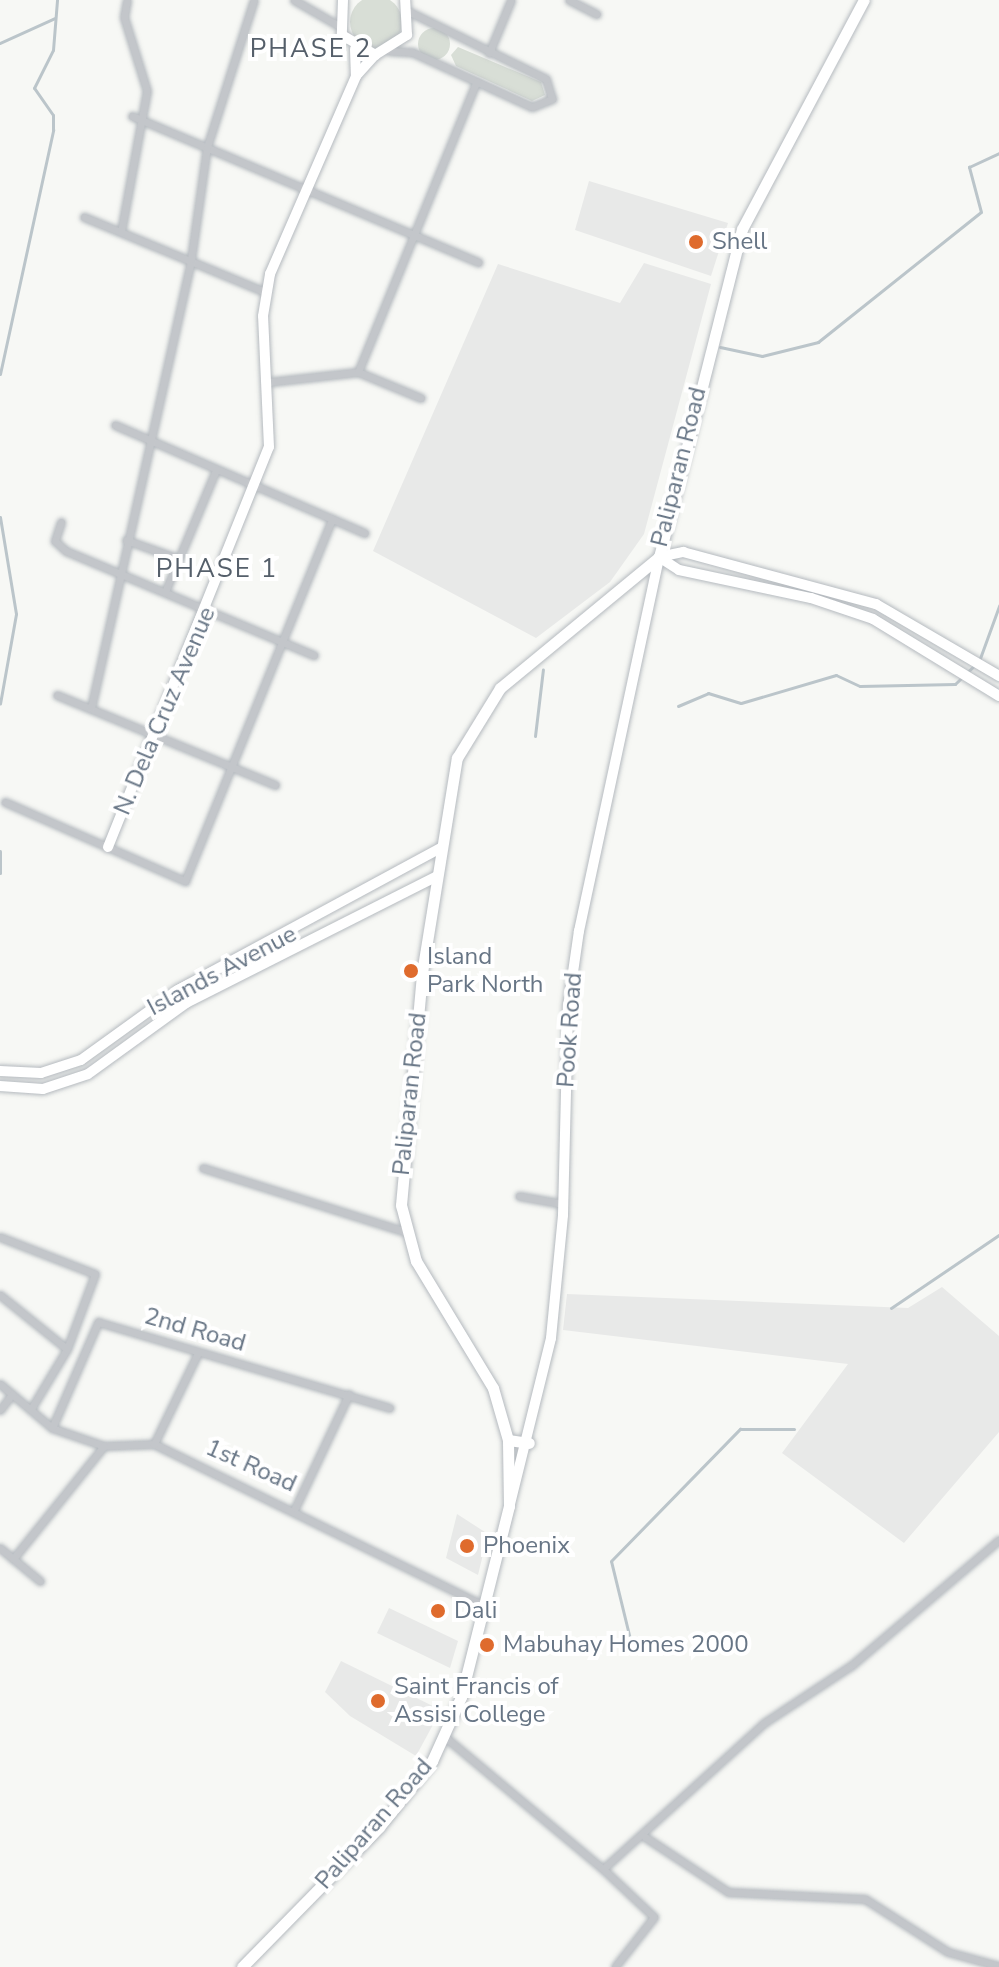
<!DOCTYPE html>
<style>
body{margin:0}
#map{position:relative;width:999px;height:1967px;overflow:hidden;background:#f7f8f5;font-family:"Nunito Sans",sans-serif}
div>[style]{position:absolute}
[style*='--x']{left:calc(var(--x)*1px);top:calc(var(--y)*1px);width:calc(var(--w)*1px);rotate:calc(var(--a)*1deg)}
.built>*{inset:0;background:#e8e9e8}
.green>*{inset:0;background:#d8ded6}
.round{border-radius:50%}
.stream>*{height:3px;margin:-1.5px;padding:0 1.5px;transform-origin:1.5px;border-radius:1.5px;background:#bbc5ca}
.roads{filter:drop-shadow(0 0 2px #b5babf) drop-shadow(0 0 2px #b5babf)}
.street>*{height:7px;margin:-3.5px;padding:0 3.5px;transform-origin:3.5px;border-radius:3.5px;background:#c3c6ca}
.secondary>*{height:10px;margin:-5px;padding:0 5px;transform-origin:5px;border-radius:5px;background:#fff}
.primary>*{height:11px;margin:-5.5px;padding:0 5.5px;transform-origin:5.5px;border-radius:5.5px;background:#fff}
.dots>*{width:22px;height:22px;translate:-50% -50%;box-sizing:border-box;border:4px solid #fff;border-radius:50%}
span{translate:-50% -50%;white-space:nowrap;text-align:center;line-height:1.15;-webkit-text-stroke:8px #fff;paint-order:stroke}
.poi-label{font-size:24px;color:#677585}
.left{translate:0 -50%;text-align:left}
.street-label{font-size:24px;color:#677585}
.neighbourhood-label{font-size:26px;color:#555f6a;letter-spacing:2px}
</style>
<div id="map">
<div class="built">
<div style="clip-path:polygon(589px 181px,728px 223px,711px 276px,575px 230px)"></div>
<div style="clip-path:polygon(644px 263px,711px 284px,644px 534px,610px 582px,536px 638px,373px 551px,498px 264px,620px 303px)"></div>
<div style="clip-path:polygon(942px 1287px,999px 1336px,999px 1432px,904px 1543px,782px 1453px,848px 1364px,563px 1330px,567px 1294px,908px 1308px)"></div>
<div style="clip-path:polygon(457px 1514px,488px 1534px,478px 1575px,446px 1558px)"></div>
<div style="clip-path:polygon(389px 1608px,458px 1641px,450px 1668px,377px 1633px)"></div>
<div style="clip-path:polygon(341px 1661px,441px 1710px,416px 1756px,350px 1716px,325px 1692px)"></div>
</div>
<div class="green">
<div class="round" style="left:350px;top:-4px;width:52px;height:52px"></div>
<div class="round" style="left:418px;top:28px;width:32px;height:32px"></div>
<div style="clip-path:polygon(458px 47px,541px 82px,545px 95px,532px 101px,456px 66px,451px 55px)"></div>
</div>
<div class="stream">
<div style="--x:0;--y:43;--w:60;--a:-24.4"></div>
<div style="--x:720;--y:347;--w:43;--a:12.1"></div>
<div style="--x:762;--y:356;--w:58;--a:-14"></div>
<div style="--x:818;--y:342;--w:208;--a:-38.6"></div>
<div style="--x:981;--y:212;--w:47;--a:-104.9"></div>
<div style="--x:969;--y:167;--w:33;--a:-25"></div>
<div style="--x:0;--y:374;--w:250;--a:-77.7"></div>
<div style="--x:53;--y:130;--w:15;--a:-90"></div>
<div style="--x:53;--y:115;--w:33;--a:-125"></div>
<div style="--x:34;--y:88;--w:42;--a:-63.4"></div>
<div style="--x:53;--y:50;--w:50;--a:-85.4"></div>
<div style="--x:0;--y:517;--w:98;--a:80.6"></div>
<div style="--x:16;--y:614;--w:91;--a:100.1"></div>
<div style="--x:678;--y:706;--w:33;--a:-23"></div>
<div style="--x:708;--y:693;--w:34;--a:17"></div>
<div style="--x:741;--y:703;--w:99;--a:-16.4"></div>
<div style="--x:836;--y:675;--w:26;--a:25"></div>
<div style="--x:860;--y:686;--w:95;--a:-1.2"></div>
<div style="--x:955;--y:684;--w:33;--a:-44"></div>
<div style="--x:979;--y:661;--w:59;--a:-70"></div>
<div style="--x:535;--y:736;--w:67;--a:-83.2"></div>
<div style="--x:0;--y:851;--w:22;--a:90"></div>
<div style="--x:891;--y:1308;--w:130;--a:-34.1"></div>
<div style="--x:631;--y:1643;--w:84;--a:-103.7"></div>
<div style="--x:611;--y:1561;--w:185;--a:-45.7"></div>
<div style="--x:740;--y:1429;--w:54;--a:0"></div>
</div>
<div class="roads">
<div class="street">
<div style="--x:294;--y:0;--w:52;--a:30"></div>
<div style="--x:569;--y:0;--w:31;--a:27"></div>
<div style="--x:390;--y:51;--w:22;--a:3"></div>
<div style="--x:412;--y:52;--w:132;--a:24.6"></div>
<div style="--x:532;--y:107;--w:22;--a:-22"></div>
<div style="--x:552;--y:99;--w:21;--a:-107"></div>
<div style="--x:546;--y:79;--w:152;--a:-153.8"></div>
<div style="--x:489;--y:53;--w:57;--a:-67.5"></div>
<div style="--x:132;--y:116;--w:376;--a:22.9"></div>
<div style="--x:84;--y:217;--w:196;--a:22.5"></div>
<div style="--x:121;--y:232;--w:143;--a:-79.6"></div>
<div style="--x:147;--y:91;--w:77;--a:-107.3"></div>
<div style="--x:124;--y:17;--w:17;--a:-80"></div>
<div style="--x:358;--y:372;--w:68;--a:22.4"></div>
<div style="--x:269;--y:382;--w:90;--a:-6.4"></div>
<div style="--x:358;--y:372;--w:314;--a:-67.8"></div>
<div style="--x:115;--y:425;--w:272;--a:23.4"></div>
<div style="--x:61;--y:522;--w:20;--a:108"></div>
<div style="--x:55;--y:541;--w:15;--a:42"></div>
<div style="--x:66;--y:551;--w:269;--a:22.8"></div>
<div style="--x:126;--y:540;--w:56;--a:19.7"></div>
<div style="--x:165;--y:592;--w:132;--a:-67.3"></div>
<div style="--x:57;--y:695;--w:236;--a:22.4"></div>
<div style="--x:91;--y:708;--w:460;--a:-77.4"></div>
<div style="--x:191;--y:259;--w:113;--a:-81.9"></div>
<div style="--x:207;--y:147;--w:154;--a:-72.3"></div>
<div style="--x:5;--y:802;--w:197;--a:23.7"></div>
<div style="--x:185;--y:881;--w:391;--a:-67.9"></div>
<div style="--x:203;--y:1168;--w:213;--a:17.5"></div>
<div style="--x:519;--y:1196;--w:45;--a:10.3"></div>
<div style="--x:0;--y:1237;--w:102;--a:21.3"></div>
<div style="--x:95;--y:1274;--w:80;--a:110.5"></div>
<div style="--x:67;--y:1349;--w:70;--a:121"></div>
<div style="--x:0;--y:1295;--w:86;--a:38.9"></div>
<div style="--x:0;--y:1384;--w:68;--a:40.2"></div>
<div style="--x:52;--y:1428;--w:55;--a:19.1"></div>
<div style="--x:104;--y:1446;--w:50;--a:-2.3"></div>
<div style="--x:154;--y:1444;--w:368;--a:26.1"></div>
<div style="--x:0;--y:1410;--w:20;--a:-53"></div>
<div style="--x:52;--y:1428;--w:116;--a:-66.5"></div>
<div style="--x:98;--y:1322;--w:304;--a:16.4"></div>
<div style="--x:154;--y:1444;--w:101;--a:-64.2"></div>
<div style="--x:295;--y:1508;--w:126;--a:-64.7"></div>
<div style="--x:0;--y:1548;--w:52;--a:39.5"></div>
<div style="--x:13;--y:1559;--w:145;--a:-51.2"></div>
<div style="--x:445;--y:1737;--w:206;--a:39.9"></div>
<div style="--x:603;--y:1869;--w:217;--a:-42.2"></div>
<div style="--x:764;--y:1723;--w:105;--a:-33.4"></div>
<div style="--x:852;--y:1665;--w:193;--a:-40.4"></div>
<div style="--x:645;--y:1837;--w:100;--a:33.5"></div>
<div style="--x:728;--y:1892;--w:137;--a:2.9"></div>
<div style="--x:865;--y:1899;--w:98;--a:32.6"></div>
<div style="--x:948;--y:1952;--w:53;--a:15.4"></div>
<div style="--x:603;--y:1869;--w:70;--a:43.3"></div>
<div style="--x:654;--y:1917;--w:63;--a:128"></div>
</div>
<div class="secondary">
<div style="--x:343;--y:0;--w:35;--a:92"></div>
<div style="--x:342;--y:35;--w:39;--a:31"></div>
<div style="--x:375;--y:55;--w:38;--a:-32"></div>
<div style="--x:407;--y:35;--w:35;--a:-93"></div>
<div style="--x:355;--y:49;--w:27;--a:88"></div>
<div style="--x:659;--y:557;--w:24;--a:33"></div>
<div style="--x:679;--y:570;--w:135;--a:12"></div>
<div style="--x:811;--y:598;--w:65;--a:18.7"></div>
<div style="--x:873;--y:619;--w:148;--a:31.4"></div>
<div style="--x:659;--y:557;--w:25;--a:-12"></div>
<div style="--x:683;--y:552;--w:200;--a:15.1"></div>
<div style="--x:876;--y:604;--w:143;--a:30.3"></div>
<div style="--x:108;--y:847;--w:431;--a:-68.1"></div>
<div style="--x:269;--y:447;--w:131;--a:-92.6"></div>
<div style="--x:263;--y:316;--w:43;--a:-80.5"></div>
<div style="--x:270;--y:274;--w:216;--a:-66.5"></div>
<div style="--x:356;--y:76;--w:28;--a:-48"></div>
<div style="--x:0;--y:1071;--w:41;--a:2.8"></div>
<div style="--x:41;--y:1073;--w:42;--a:-18"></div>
<div style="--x:81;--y:1060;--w:120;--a:-35.8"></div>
<div style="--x:178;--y:990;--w:299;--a:-28.4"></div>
<div style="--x:0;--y:1086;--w:43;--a:4"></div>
<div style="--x:43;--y:1089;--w:47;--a:-18.4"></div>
<div style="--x:88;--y:1074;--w:121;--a:-35.9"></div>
<div style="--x:186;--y:1003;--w:281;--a:-26.8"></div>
<div style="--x:510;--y:1504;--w:171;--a:-76.1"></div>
<div style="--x:551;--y:1338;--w:124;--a:-84.4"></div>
<div style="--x:563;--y:1215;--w:208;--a:-88.6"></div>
<div style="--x:568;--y:1007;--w:77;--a:-81.8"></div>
<div style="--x:579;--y:931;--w:382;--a:-77.9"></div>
</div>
<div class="primary">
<div style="--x:508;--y:1440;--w:21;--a:8"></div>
<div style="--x:242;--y:1967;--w:196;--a:-45.6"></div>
<div style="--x:379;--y:1827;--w:85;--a:-51.2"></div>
<div style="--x:432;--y:1761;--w:70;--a:-65.6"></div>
<div style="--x:461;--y:1697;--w:197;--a:-75.9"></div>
<div style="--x:509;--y:1506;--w:66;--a:-90.9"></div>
<div style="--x:508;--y:1440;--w:54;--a:-106.1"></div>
<div style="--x:493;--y:1388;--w:149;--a:-121.2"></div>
<div style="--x:416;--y:1261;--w:58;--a:-105"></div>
<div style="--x:401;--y:1205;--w:233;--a:-84.8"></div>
<div style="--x:422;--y:973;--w:218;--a:-80.8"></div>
<div style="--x:457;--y:758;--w:82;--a:-58.4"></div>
<div style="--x:500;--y:688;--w:206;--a:-39.5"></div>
<div style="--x:659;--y:557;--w:338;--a:-75.8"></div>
<div style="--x:742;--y:229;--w:259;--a:-62"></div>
</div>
</div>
<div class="dots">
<div style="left:696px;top:242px;background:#df6b2d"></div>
<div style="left:411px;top:971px;background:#df6b2d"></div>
<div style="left:467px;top:1546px;background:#df6b2d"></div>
<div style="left:438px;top:1611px;background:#df6b2d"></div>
<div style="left:487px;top:1645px;background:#df6b2d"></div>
<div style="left:378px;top:1701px;background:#df6b2d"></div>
</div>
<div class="poi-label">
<span class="left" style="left:712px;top:242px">Shell</span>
<span class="left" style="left:427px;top:971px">Island<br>Park North</span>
<span class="left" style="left:483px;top:1546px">Phoenix</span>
<span class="left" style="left:454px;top:1611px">Dali</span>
<span class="left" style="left:503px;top:1645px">Mabuhay Homes 2000</span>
<span class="left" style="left:394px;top:1701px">Saint Francis of<br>Assisi College</span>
</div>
<div class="street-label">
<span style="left:679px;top:467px;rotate:-76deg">Paliparan Road</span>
<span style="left:165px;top:711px;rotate:-67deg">N. Dela Cruz Avenue</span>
<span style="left:222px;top:971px;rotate:-28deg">Islands Avenue</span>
<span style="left:570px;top:1030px;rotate:-86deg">Pook Road</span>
<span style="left:410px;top:1094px;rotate:-84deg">Paliparan Road</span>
<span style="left:195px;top:1330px;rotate:16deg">2nd Road</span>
<span style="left:251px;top:1466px;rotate:24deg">1st Road</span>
<span style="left:374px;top:1824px;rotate:-49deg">Paliparan Road</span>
</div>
<div class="neighbourhood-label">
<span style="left:311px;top:49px">PHASE 2</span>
<span style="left:217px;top:569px">PHASE 1</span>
</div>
</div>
